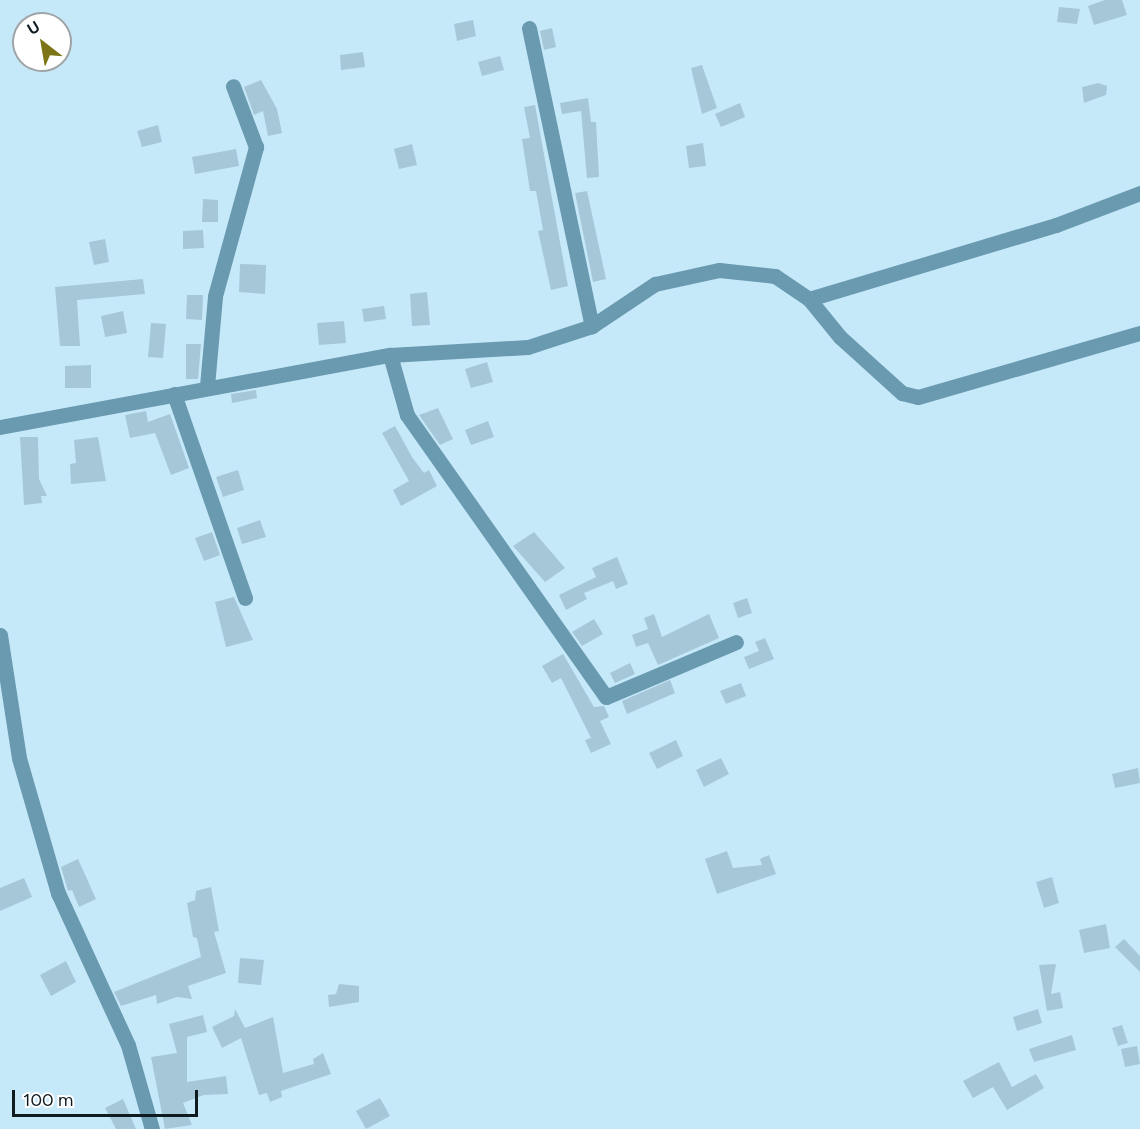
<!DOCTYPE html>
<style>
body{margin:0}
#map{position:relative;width:1140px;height:1129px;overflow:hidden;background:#c6e9fa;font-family:Figtree,sans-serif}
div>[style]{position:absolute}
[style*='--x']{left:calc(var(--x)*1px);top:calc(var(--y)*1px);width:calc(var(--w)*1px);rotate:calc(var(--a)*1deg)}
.building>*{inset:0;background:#a6c7d8}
.minor>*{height:15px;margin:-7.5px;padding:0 7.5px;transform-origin:7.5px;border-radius:7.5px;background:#6a9ab0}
span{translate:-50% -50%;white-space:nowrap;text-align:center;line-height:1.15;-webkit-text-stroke:5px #fff;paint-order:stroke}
.north{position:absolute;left:12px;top:12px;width:60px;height:60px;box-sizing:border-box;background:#fff;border:2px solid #9fa4a6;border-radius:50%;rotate:329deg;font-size:16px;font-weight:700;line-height:24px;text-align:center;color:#0e1b21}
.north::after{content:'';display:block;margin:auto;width:21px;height:27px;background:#7c7416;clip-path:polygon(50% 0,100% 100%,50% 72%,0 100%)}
.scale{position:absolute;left:12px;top:1090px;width:186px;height:27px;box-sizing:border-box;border:3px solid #0e1b21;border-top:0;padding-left:8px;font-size:18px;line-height:21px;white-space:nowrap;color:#0e1b21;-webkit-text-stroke:4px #fff;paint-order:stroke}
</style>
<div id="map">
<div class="building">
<div style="clip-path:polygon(1105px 0,1122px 0,1127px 15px,1094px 25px,1088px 6px)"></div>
<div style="clip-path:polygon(1059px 7px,1080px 9px,1077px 24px,1057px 22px)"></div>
<div style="clip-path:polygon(473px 20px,476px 36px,457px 41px,454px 24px)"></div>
<div style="clip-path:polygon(552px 28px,556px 47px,544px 50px,540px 31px)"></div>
<div style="clip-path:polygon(363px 52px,365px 67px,341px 70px,340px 55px)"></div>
<div style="clip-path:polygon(500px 56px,504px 70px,482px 76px,478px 62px)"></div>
<div style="clip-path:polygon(702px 65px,717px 108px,702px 114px,691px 68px)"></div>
<div style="clip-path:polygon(261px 80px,277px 109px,282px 133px,268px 136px,263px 111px,254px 115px,244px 87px)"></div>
<div style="clip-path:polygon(1098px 83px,1107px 86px,1106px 95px,1084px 103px,1082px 87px)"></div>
<div style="clip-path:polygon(588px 98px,591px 122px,596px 122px,599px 177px,587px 178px,581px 111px,562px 114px,560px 103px)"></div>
<div style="clip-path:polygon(740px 103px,745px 117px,721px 127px,715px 114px)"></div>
<div style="clip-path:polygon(535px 105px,568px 286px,551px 290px,538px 231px,543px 230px,536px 191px,530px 191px,522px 139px,530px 138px,524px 107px)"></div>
<div style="clip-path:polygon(158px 125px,162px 142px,142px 147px,137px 131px)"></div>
<div style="clip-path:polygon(703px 143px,706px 166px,689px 168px,686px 146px)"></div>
<div style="clip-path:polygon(412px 144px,417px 165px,399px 169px,394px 149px)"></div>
<div style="clip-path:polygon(236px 149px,239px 166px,195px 174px,192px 157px)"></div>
<div style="clip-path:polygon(587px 191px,606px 279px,593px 282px,575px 193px)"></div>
<div style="clip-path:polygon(203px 199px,218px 200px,218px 222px,202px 222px)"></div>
<div style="clip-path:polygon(203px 230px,204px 248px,183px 249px,183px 231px)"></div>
<div style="clip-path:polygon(105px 239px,109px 262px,94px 265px,89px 242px)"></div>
<div style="clip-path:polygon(240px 264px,266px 265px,265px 294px,239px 292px)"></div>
<div style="clip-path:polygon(143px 279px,145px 294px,77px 300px,80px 346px,60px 346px,55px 287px)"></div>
<div style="clip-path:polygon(427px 292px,430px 325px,412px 326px,410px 294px)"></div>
<div style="clip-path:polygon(187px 295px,203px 295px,202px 320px,186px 319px)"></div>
<div style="clip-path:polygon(384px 306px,386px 319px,364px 322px,362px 309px)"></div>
<div style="clip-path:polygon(123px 311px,127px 333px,105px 337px,101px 316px)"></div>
<div style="clip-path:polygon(344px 321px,346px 343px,319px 345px,317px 323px)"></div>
<div style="clip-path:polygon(151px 323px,166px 324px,163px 358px,148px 357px)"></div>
<div style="clip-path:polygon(186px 344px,201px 344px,198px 379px,186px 379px)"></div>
<div style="clip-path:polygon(487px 362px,493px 382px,471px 388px,465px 369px)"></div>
<div style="clip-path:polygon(91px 365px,91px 388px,65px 388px,65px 366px)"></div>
<div style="clip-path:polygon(256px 390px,257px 398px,232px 403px,231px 394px)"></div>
<div style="clip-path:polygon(438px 408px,453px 439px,440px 445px,419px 415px)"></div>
<div style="clip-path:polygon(146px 411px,148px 422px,170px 414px,189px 468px,171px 475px,155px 433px,130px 438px,125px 415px)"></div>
<div style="clip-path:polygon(488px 421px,494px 437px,471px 445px,465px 430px)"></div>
<div style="clip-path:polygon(395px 426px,412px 457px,424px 473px,429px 470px,437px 486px,401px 506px,393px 490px,409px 481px,382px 433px)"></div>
<div style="clip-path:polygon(20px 437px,38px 437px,39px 479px,47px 496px,41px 496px,42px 503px,24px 505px)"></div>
<div style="clip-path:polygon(98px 437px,106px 481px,71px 484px,70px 464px,76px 463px,74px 440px)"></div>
<div style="clip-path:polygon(238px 470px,244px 490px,223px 497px,216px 477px)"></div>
<div style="clip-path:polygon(260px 520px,266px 537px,242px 544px,237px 528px)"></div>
<div style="clip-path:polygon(212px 532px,220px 555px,204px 561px,195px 538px)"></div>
<div style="clip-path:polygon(534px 532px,565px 568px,545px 582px,513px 546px)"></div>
<div style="clip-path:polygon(617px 557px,628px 584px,616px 589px,613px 581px,584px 593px,587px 599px,566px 610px,559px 595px,596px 577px,592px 568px)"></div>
<div style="clip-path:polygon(234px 597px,253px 640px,226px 647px,215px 602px)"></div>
<div style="clip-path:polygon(747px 598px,752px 613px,738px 618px,733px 603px)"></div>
<div style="clip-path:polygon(654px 614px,662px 637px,709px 614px,719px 638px,658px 665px,648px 643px,636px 647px,632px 635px,648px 629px,644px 618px)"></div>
<div style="clip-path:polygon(594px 619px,603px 634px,582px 646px,572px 632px)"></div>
<div style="clip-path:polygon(765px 638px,774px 659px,749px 669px,744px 657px,759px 651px,755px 642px)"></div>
<div style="clip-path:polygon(563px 654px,594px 707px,604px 706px,609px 717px,600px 721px,611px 744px,591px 753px,585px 740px,591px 738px,561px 678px,552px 683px,542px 666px)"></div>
<div style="clip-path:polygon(630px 663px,635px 674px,615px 683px,610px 673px)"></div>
<div style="clip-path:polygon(670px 680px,675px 693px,627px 714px,622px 701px)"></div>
<div style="clip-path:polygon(741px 683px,746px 696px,726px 704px,720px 691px)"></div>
<div style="clip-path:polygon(676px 740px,683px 756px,657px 769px,649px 753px)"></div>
<div style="clip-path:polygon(721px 758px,729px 774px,704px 787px,696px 770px)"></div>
<div style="clip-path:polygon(1138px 768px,1140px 783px,1115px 788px,1112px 774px)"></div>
<div style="clip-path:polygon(727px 851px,733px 868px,762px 865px,760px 859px,769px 855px,776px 874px,717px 894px,705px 859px)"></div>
<div style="clip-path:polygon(78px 859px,96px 899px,79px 907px,72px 890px,68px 891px,61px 867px)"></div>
<div style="clip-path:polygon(1052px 877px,1059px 903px,1044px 908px,1036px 882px)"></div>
<div style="clip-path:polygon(24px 878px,32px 897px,0 911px,0 888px)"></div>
<div style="clip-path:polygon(211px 887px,219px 931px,214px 932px,226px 973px,188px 986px,192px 999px,177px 997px,157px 1004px,156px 995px,121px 1006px,114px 992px,201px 957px,197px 938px,193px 937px,187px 903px,195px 900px,196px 891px)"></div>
<div style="clip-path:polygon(1106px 924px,1110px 948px,1084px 953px,1079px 930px)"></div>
<div style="clip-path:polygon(1124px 939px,1140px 956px,1140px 972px,1115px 947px)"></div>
<div style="clip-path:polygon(240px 958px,264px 960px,261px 985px,238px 983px)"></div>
<div style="clip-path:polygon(66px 961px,76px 982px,51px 996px,40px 975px)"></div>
<div style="clip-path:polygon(1056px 964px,1051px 994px,1060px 992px,1063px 1008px,1047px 1011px,1039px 965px)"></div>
<div style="clip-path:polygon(339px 984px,359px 986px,359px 1002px,329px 1007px,328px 995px,336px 994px)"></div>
<div style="clip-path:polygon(235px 1009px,245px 1028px,273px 1017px,283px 1073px,314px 1064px,313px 1059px,323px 1053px,331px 1074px,281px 1091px,282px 1097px,270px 1102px,267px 1093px,259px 1095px,241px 1038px,222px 1048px,212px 1027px,234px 1016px)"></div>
<div style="clip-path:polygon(1038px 1009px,1042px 1023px,1017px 1031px,1013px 1017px)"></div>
<div style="clip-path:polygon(203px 1015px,207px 1032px,187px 1037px,187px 1082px,226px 1076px,228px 1094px,204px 1095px,183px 1103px,192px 1125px,165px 1129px,151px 1057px,177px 1053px,169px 1024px)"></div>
<div style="clip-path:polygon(1122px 1025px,1128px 1043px,1118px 1046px,1112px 1028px)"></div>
<div style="clip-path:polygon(1072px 1035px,1076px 1050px,1034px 1062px,1029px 1049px)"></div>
<div style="clip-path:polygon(1137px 1046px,1140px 1064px,1125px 1067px,1121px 1049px)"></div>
<div style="clip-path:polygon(999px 1062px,1012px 1087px,1036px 1074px,1044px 1088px,1007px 1110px,993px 1087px,973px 1098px,963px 1081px)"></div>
<div style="clip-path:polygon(380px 1098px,390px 1116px,366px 1129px,356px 1111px)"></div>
<div style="clip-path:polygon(123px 1099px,136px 1129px,116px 1129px,105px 1108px)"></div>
</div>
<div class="minor">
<div style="--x:529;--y:28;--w:305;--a:78.1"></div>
<div style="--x:809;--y:299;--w:258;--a:-16.7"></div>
<div style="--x:1056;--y:225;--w:90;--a:-20.9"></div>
<div style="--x:390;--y:355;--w:62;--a:74.2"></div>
<div style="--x:407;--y:415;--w:345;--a:54.8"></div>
<div style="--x:606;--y:697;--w:141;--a:-22.9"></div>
<div style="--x:207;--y:386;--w:90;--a:-84.9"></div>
<div style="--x:215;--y:296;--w:155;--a:-74.6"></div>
<div style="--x:256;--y:147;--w:65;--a:-110.7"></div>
<div style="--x:174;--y:394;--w:216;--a:70.8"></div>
<div style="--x:0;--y:427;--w:397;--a:-10.5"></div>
<div style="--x:390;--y:355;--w:138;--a:-3.3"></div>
<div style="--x:528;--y:347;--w:67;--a:-18.2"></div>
<div style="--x:592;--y:326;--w:76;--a:-33.7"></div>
<div style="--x:655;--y:284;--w:66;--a:-12.3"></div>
<div style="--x:719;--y:270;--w:56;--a:6.1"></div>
<div style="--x:775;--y:276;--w:41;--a:34.1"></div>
<div style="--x:809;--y:299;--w:49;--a:50.8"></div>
<div style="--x:840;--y:337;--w:84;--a:42.1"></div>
<div style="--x:902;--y:393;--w:16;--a:14"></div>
<div style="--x:918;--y:397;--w:231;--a:-16.1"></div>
<div style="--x:0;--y:635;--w:124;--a:81.2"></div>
<div style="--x:19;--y:758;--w:141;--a:73.9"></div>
<div style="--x:58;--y:893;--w:167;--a:65.3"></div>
<div style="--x:128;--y:1045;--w:87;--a:74.1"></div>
</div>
<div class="north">U</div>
<div class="scale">100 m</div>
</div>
